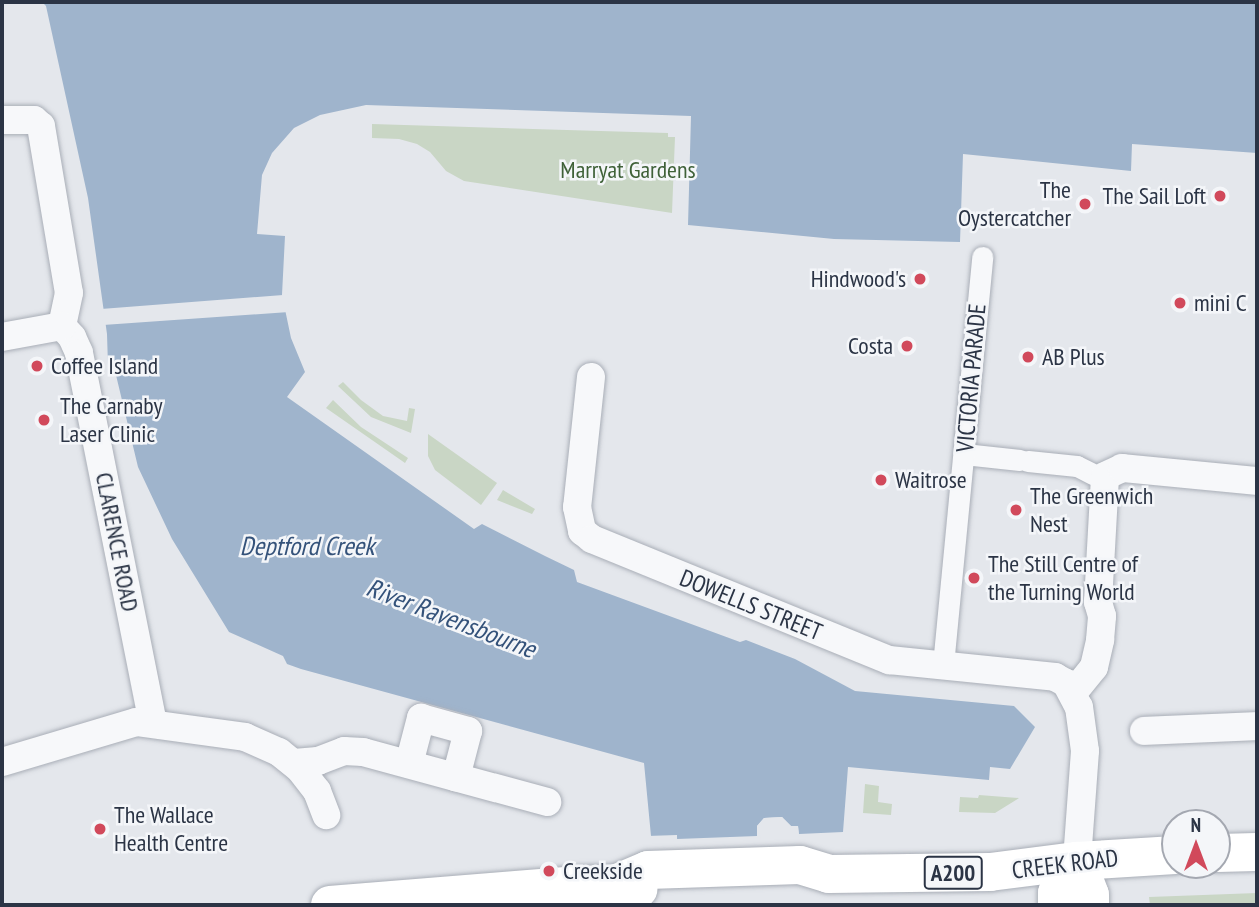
<!DOCTYPE html>
<style>
body{margin:0}
#map{position:relative;width:1259px;height:907px;overflow:hidden;background:#e4e7ec;font-family:"PT Sans Narrow",sans-serif}
div>[style]{position:absolute}
[style*='--x']{left:calc(var(--x)*1px);top:calc(var(--y)*1px);width:calc(var(--w)*1px);rotate:calc(var(--a)*1deg)}
.green>*{inset:0;background:#c9d6c5}
.water>*{inset:0;background:#9fb4cc}
.pier>*{inset:0;background:#e4e7ec}
.roads{filter:drop-shadow(0 0 2px #a9aeb7) drop-shadow(0 0 2px #a9aeb7)}
.pedestrian>*{height:21px;margin:-10.5px;padding:0 10.5px;transform-origin:10.5px;border-radius:10.5px;background:#f7f8fa}
.minor>*{height:28px;margin:-14px;padding:0 14px;transform-origin:14px;border-radius:14px;background:#f7f8fa}
.secondary>*{height:38px;margin:-19px;padding:0 19px;transform-origin:19px;border-radius:19px;background:#fff}
.primary>*{height:38px;margin:-19px;padding:0 19px;transform-origin:19px;border-radius:19px;background:#fff}
.dots>*{width:19px;height:19px;translate:-50% -50%;box-sizing:border-box;border:4px solid #f4f6f9;border-radius:50%}
span{translate:-50% -50%;white-space:nowrap;text-align:center;line-height:1.15;-webkit-text-stroke:5px #f4f6f9;paint-order:stroke}
.shield-label span{padding:2px 5px;background:#f4f6f9;border:2px solid;border-radius:5px;-webkit-text-stroke-width:0}
.shield-label{font-size:23px;color:#2b3445;font-weight:700}
.park-label{font-size:24px;color:#3f6138}
.poi-label{font-size:24px;color:#2b3445}
.right{translate:-100% -50%;text-align:right}
.left{translate:0 -50%;text-align:left}
.street-label{font-size:24px;color:#2b3445}
.water-label{font-size:26px;color:#34527a;font-style:italic}
.frame{position:absolute;inset:0;border:4px solid #2b3445;pointer-events:none}
.north{position:absolute;left:1161px;top:809px;width:70px;height:70px;box-sizing:border-box;background:#f4f6f9;border:2px solid #a4a8b1;border-radius:50%;rotate:0deg;font-size:19px;font-weight:700;line-height:28px;text-align:center;color:#2b3445}
.north::after{content:'';display:block;margin:auto;width:24px;height:32px;background:#d1495b;clip-path:polygon(50% 0,100% 100%,50% 72%,0 100%)}
</style>
<div id="map">
<div class="green">
<div style="clip-path:polygon(372px 124px,668px 133px,668px 137px,675px 137px,672px 213px,464px 181px,446px 171px,430px 152px,417px 144px,399px 139px,372px 138px)"></div>
<div style="clip-path:polygon(343px 382px,361px 400px,383px 416px,407px 421px,409px 408px,415px 409px,411px 433px,371px 417px,338px 386px)"></div>
<div style="clip-path:polygon(333px 400px,361px 427px,408px 458px,405px 463px,326px 408px)"></div>
<div style="clip-path:polygon(428px 434px,497px 483px,481px 505px,435px 470px,428px 456px)"></div>
<div style="clip-path:polygon(503px 490px,535px 509px,532px 514px,497px 500px)"></div>
<div style="clip-path:polygon(865px 784px,879px 786px,878px 802px,892px 804px,891px 815px,863px 813px)"></div>
<div style="clip-path:polygon(979px 795px,1019px 798px,995px 813px,959px 812px,960px 797px,978px 798px)"></div>
<div style="clip-path:polygon(1257px 893px,1257px 905px,1150px 905px,1149px 897px)"></div>
</div>
<div class="water">
<div style="clip-path:polygon(42px 2px,1257px 2px,1257px 153px,1132px 144px,1131px 171px,963px 154px,960px 242px,834px 239px,688px 225px,691px 116px,366px 105px,320px 115px,294px 128px,272px 153px,262px 175px,257px 234px,285px 236px,282px 295px,291px 338px,305px 372px,287px 397px,474px 529px,482px 524px,545px 556px,574px 570px,577px 582px,740px 642px,746px 640px,795px 659px,855px 691px,1014px 706px,1035px 727px,1010px 769px,990px 767px,989px 780px,848px 767px,843px 832px,799px 834px,798px 826px,791px 826px,782px 817px,764px 818px,757px 826px,759px 905px,679px 905px,677px 836px,651px 836px,644px 763px,301px 669px,287px 664px,283px 656px,229px 632px,172px 539px,138px 467px,115px 371px,108px 366px,107px 334px,88px 198px,46px 6px)"></div>
</div>
<div class="pier">
<div style="clip-path:polygon(286px 276px,289px 312px,103px 325px,101px 309px,283px 295px)"></div>
<div style="clip-path:polygon(782px 817px,791px 826px,798px 826px,799px 838px,795px 829px,789px 829px,781px 821px,766px 822px,760px 827px,763px 905px,676px 905px,673px 839px,651px 840px,647px 836px,677px 835px,677px 839px,757px 836px,757px 826px,764px 818px)"></div>
</div>
<div class="roads">
<div class="pedestrian">
<div style="--x:964;--y:454;--w:56;--a:6.1"></div>
<div style="--x:1028;--y:461;--w:49;--a:5.8"></div>
<div style="--x:1077;--y:466;--w:18;--a:27"></div>
<div style="--x:943;--y:665;--w:410;--a:-84.5"></div>
</div>
<div class="minor">
<div style="--x:2;--y:120;--w:32;--a:0"></div>
<div style="--x:34;--y:120;--w:9;--a:41"></div>
<div style="--x:41;--y:126;--w:169;--a:80.5"></div>
<div style="--x:69;--y:293;--w:34;--a:102"></div>
<div style="--x:62;--y:326;--w:15;--a:48"></div>
<div style="--x:72;--y:337;--w:17;--a:66"></div>
<div style="--x:79;--y:353;--w:376;--a:78.7"></div>
<div style="--x:2;--y:337;--w:61;--a:-10.4"></div>
<div style="--x:591;--y:377;--w:131;--a:96.1"></div>
<div style="--x:577;--y:507;--w:25;--a:78"></div>
<div style="--x:582;--y:531;--w:13;--a:39"></div>
<div style="--x:592;--y:539;--w:321;--a:22.2"></div>
<div style="--x:889;--y:660;--w:167;--a:5.8"></div>
<div style="--x:1055;--y:677;--w:13;--a:29"></div>
<div style="--x:1066;--y:683;--w:27;--a:62"></div>
<div style="--x:1079;--y:707;--w:44;--a:82.2"></div>
<div style="--x:1085;--y:751;--w:110;--a:94.2"></div>
<div style="--x:1073;--y:693;--w:33;--a:-51"></div>
<div style="--x:1094;--y:667;--w:28;--a:-77"></div>
<div style="--x:1100;--y:640;--w:24;--a:-85"></div>
<div style="--x:1102;--y:616;--w:15;--a:-106"></div>
<div style="--x:1098;--y:602;--w:126;--a:-86.8"></div>
<div style="--x:1105;--y:476;--w:19;--a:-25"></div>
<div style="--x:1122;--y:468;--w:136;--a:5.5"></div>
<div style="--x:1144;--y:731;--w:113;--a:-2.5"></div>
<div style="--x:2;--y:762;--w:140;--a:-16.6"></div>
<div style="--x:136;--y:722;--w:110;--a:7.8"></div>
<div style="--x:245;--y:737;--w:37;--a:24"></div>
<div style="--x:279;--y:752;--w:26;--a:39"></div>
<div style="--x:299;--y:768;--w:29;--a:52"></div>
<div style="--x:317;--y:791;--w:26;--a:69"></div>
<div style="--x:294;--y:763;--w:24;--a:-5"></div>
<div style="--x:318;--y:761;--w:28;--a:-21"></div>
<div style="--x:344;--y:751;--w:19;--a:3"></div>
<div style="--x:363;--y:752;--w:191;--a:15.2"></div>
<div style="--x:409;--y:764;--w:48;--a:-75.4"></div>
<div style="--x:421;--y:718;--w:49;--a:15.5"></div>
<div style="--x:468;--y:731;--w:48;--a:104.6"></div>
</div>
<div class="secondary">
<div style="--x:1077;--y:861;--w:36;--a:69"></div>
<div style="--x:1090;--y:895;--w:10;--a:90"></div>
<div style="--x:1057;--y:905;--w:12;--a:-90"></div>
<div style="--x:1057;--y:893;--w:38;--a:-58"></div>
</div>
<div class="primary">
<div style="--x:1217;--y:853;--w:40;--a:-1.4"></div>
<div style="--x:615;--y:884;--w:36;--a:-23"></div>
<div style="--x:648;--y:870;--w:152;--a:-1.9"></div>
<div style="--x:800;--y:865;--w:30;--a:17"></div>
<div style="--x:829;--y:874;--w:161;--a:-0.7"></div>
<div style="--x:990;--y:872;--w:88;--a:-7.2"></div>
<div style="--x:1077;--y:861;--w:98;--a:-3.5"></div>
<div style="--x:330;--y:905;--w:252;--a:-4.6"></div>
<div style="--x:581;--y:885;--w:34;--a:-2"></div>
<div style="--x:615;--y:884;--w:24;--a:12"></div>
</div>
</div>
<div class="dots">
<div style="left:1220px;top:196px;background:#d1495b"></div>
<div style="left:1085px;top:204px;background:#d1495b"></div>
<div style="left:920px;top:279px;background:#d1495b"></div>
<div style="left:1180px;top:303px;background:#d1495b"></div>
<div style="left:907px;top:346px;background:#d1495b"></div>
<div style="left:1028px;top:357px;background:#d1495b"></div>
<div style="left:37px;top:366px;background:#d1495b"></div>
<div style="left:44px;top:420px;background:#d1495b"></div>
<div style="left:881px;top:480px;background:#d1495b"></div>
<div style="left:1016px;top:510px;background:#d1495b"></div>
<div style="left:974px;top:578px;background:#d1495b"></div>
<div style="left:100px;top:829px;background:#d1495b"></div>
<div style="left:549px;top:871px;background:#d1495b"></div>
</div>
<div class="shield-label">
<span style="left:953px;top:873px">A200</span>
</div>
<div class="park-label">
<span style="left:628px;top:170px">Marryat Gardens</span>
</div>
<div class="poi-label">
<span class="right" style="left:1071px;top:204px">The<br>Oystercatcher</span>
<span class="right" style="left:1206px;top:196px">The Sail Loft</span>
<span class="right" style="left:906px;top:279px">Hindwood's</span>
<span class="left" style="left:1194px;top:303px">mini C</span>
<span class="right" style="left:893px;top:346px">Costa</span>
<span class="left" style="left:1042px;top:357px">AB Plus</span>
<span class="left" style="left:51px;top:366px">Coffee Island</span>
<span class="left" style="left:60px;top:420px">The Carnaby<br>Laser Clinic</span>
<span class="left" style="left:895px;top:480px">Waitrose</span>
<span class="left" style="left:1030px;top:510px">The Greenwich<br>Nest</span>
<span class="left" style="left:988px;top:578px">The Still Centre of<br>the Turning World</span>
<span class="left" style="left:114px;top:829px">The Wallace<br>Health Centre</span>
<span class="left" style="left:563px;top:871px">Creekside</span>
</div>
<div class="street-label">
<span style="left:971px;top:378px;rotate:-85deg">VICTORIA PARADE</span>
<span style="left:117px;top:542px;rotate:79deg">CLARENCE ROAD</span>
<span style="left:751px;top:605px;rotate:22deg">DOWELLS STREET</span>
<span style="left:1065px;top:864px;rotate:-7deg">CREEK ROAD</span>
</div>
<div class="water-label">
<span style="left:307px;top:546px">Deptford Creek</span>
<span style="left:451px;top:618px;rotate:21deg">River Ravensbourne</span>
</div>
<div class="frame"></div>
<div class="north">N</div>
</div>
